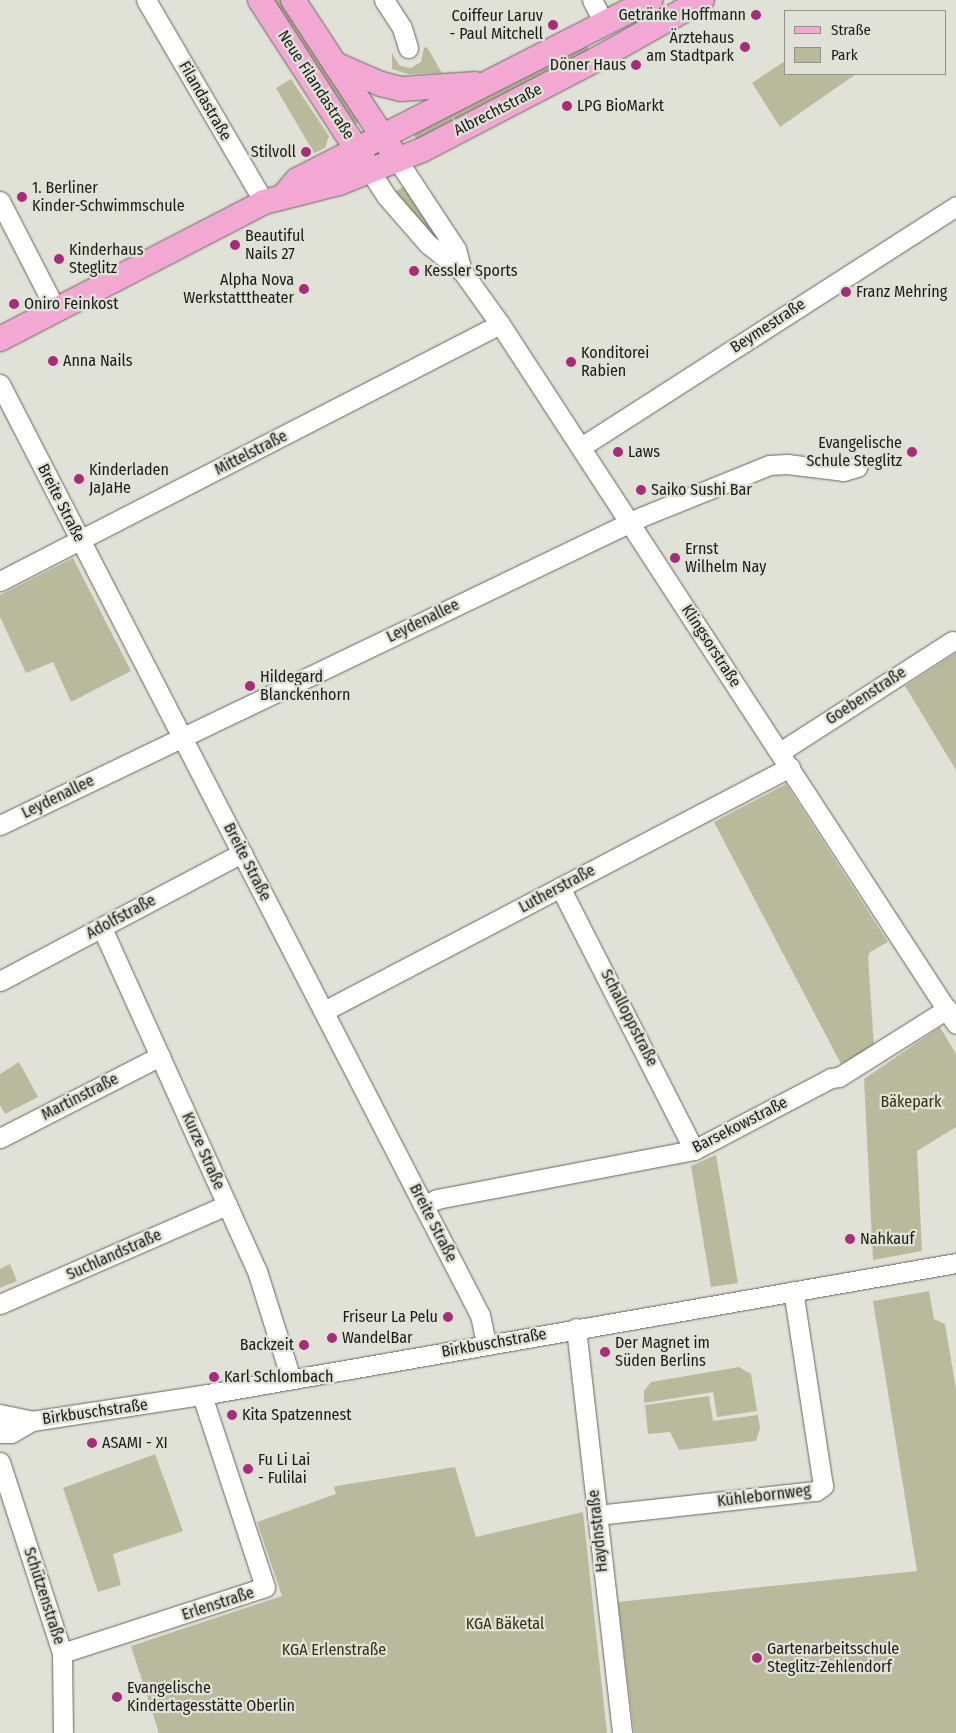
<!DOCTYPE html>
<meta charset="utf-8">
<style>
body{margin:0}
#map{position:relative;width:956px;height:1733px;overflow:hidden;background:#e1e2d7;font-family:"Fira Sans Condensed",sans-serif}
div>[style]{position:absolute}
[style*='--x']{left:calc(var(--x)*1px);top:calc(var(--y)*1px);width:calc(var(--w)*1px);rotate:calc(var(--a)*1deg)}
.green>*{inset:0;background:#b9ba9c}
.roads{filter:drop-shadow(0 0 1px #65655c) drop-shadow(0 0 1px #65655c)}
.minor>*{height:19px;margin:-9.5px;padding:0 9.5px;transform-origin:9.5px;border-radius:9.5px;background:#fff}
.major>*{height:24px;margin:-12px;padding:0 12px;transform-origin:12px;border-radius:12px;background:#f3a7d3}
.dots>*{width:14px;height:14px;translate:-50% -50%;box-sizing:border-box;border:2px solid #e1e2d7;border-radius:50%}
span{translate:-50% -50%;white-space:nowrap;text-align:center;line-height:1.15;-webkit-text-stroke:4.5px #e1e2d7;paint-order:stroke}
.poi-label{font-size:16px;color:#1b1b18}
.right{translate:-100% -50%;text-align:right}
.left{translate:0 -50%;text-align:left}
.street-label{font-size:16px;color:#1b1b18}
.park-label{font-size:16px;color:#32320f}
.legend{position:absolute;left:784px;top:10px;width:162px;height:65px;box-sizing:border-box;background:#e1e2d7;border:1px solid #92928b;margin:0;padding:6px 9px;list-style:none;font-size:15px;color:#1b1b18}
.legend li{display:flex;align-items:center;gap:10px;height:25px}
.legend b{width:25px;border:1px solid #92928b}
</style>
<div id="map">
<div class="green">
<div style="clip-path:polygon(267px 0,283px 0,361px 120px,355px 124px)"></div>
<div style="clip-path:polygon(586px 44px,590px 52px,418px 142px,413px 134px)"></div>
<div style="clip-path:polygon(427px 47px,442px 73px,408px 74px,392px 69px,392px 53px,400px 66px,411px 68px,421px 62px,424px 48px)"></div>
<div style="clip-path:polygon(785px 61px,785px 74px,856px 74px,780px 127px,752px 83px)"></div>
<div style="clip-path:polygon(291px 79px,329px 136px,325px 148px,314px 153px,276px 88px)"></div>
<div style="clip-path:polygon(405px 186px,421px 210px,439px 242px,392px 193px)"></div>
<div style="clip-path:polygon(73px 558px,131px 671px,71px 702px,53px 662px,26px 673px,0 617px,0 595px)"></div>
<div style="clip-path:polygon(956px 653px,956px 770px,905px 686px)"></div>
<div style="clip-path:polygon(786px 784px,888px 942px,870px 952px,868px 957px,874px 1046px,841px 1064px,714px 822px)"></div>
<div style="clip-path:polygon(940px 1027px,956px 1054px,956px 1127px,917px 1151px,922px 1251px,873px 1260px,864px 1079px)"></div>
<div style="clip-path:polygon(19px 1062px,38px 1097px,5px 1114px,0 1105px,0 1074px)"></div>
<div style="clip-path:polygon(716px 1155px,738px 1283px,711px 1287px,691px 1166px)"></div>
<div style="clip-path:polygon(10px 1264px,17px 1281px,0 1288px,0 1269px)"></div>
<div style="clip-path:polygon(929px 1291px,934px 1319px,945px 1324px,956px 1389px,956px 1733px,634px 1733px,618px 1602px,917px 1571px,873px 1301px)"></div>
<div style="clip-path:polygon(739px 1367px,751px 1374px,757px 1411px,717px 1417px,713px 1392px,644px 1403px,644px 1391px,651px 1382px)"></div>
<div style="clip-path:polygon(709px 1396px,713px 1421px,758px 1415px,760px 1428px,756px 1441px,679px 1450px,670px 1432px,648px 1434px,645px 1405px)"></div>
<div style="clip-path:polygon(155px 1454px,183px 1531px,113px 1554px,121px 1585px,98px 1592px,63px 1488px)"></div>
<div style="clip-path:polygon(455px 1467px,476px 1537px,583px 1512px,607px 1733px,159px 1733px,131px 1646px,282px 1596px,257px 1522px,336px 1494px,334px 1488px,336px 1486px)"></div>
</div>
<div class="roads">
<div class="minor">
<div style="--x:146;--y:0;--w:234;--a:59.7"></div>
<div style="--x:384;--y:0;--w:33;--a:57"></div>
<div style="--x:402;--y:28;--w:21;--a:73"></div>
<div style="--x:592;--y:0;--w:27;--a:62"></div>
<div style="--x:398;--y:161;--w:105;--a:56.6"></div>
<div style="--x:456;--y:249;--w:23;--a:75"></div>
<div style="--x:370;--y:171;--w:31;--a:57"></div>
<div style="--x:387;--y:197;--w:62;--a:48.9"></div>
<div style="--x:428;--y:244;--w:43;--a:38.5"></div>
<div style="--x:462;--y:271;--w:65;--a:54.4"></div>
<div style="--x:500;--y:324;--w:835;--a:56.92"></div>
<div style="--x:0;--y:201;--w:123;--a:62.8"></div>
<div style="--x:0;--y:384;--w:1047;--a:62.73"></div>
<div style="--x:480;--y:1315;--w:30;--a:78"></div>
<div style="--x:581;--y:447;--w:446;--a:-32.7"></div>
<div style="--x:0;--y:581;--w:562;--a:-27.2"></div>
<div style="--x:780;--y:752;--w:205;--a:-32.8"></div>
<div style="--x:0;--y:825;--w:711;--a:-25.66"></div>
<div style="--x:641;--y:517;--w:138;--a:-22.1"></div>
<div style="--x:769;--y:465;--w:18;--a:-3"></div>
<div style="--x:787;--y:464;--w:56;--a:7.1"></div>
<div style="--x:843;--y:471;--w:15;--a:-16"></div>
<div style="--x:560;--y:887;--w:295;--a:63"></div>
<div style="--x:102;--y:928;--w:376;--a:65.7"></div>
<div style="--x:257;--y:1271;--w:113;--a:72.5"></div>
<div style="--x:0;--y:981;--w:274;--a:-27.9"></div>
<div style="--x:324;--y:1011;--w:526;--a:-27.64"></div>
<div style="--x:0;--y:1138;--w:180;--a:-27.1"></div>
<div style="--x:423;--y:1205;--w:15;--a:-23"></div>
<div style="--x:437;--y:1199;--w:262;--a:-10.8"></div>
<div style="--x:694;--y:1150;--w:155;--a:-27.7"></div>
<div style="--x:831;--y:1078;--w:8;--a:-7"></div>
<div style="--x:839;--y:1077;--w:128;--a:-32.2"></div>
<div style="--x:0;--y:1304;--w:248;--a:-23.6"></div>
<div style="--x:576;--y:1328;--w:408;--a:83.5"></div>
<div style="--x:0;--y:1414;--w:33;--a:12"></div>
<div style="--x:0;--y:1433;--w:11;--a:0"></div>
<div style="--x:11;--y:1433;--w:24;--a:-30"></div>
<div style="--x:32;--y:1421;--w:172;--a:-8.7"></div>
<div style="--x:202;--y:1395;--w:765;--a:-9.93"></div>
<div style="--x:0;--y:1462;--w:201;--a:72"></div>
<div style="--x:62;--y:1653;--w:80;--a:89.3"></div>
<div style="--x:597;--y:1515;--w:220;--a:-6.3"></div>
<div style="--x:816;--y:1491;--w:9;--a:-36"></div>
<div style="--x:823;--y:1486;--w:197;--a:-98.7"></div>
<div style="--x:62;--y:1653;--w:213;--a:-18"></div>
<div style="--x:265;--y:1587;--w:202;--a:-108.2"></div>
</div>
<div class="major">
<div style="--x:260;--y:0;--w:193;--a:57.1"></div>
<div style="--x:293;--y:0;--w:181;--a:56.7"></div>
<div style="--x:335;--y:64;--w:50;--a:23.5"></div>
<div style="--x:381;--y:84;--w:21;--a:14"></div>
<div style="--x:401;--y:89;--w:75;--a:-3.8"></div>
<div style="--x:284;--y:195;--w:20;--a:-49"></div>
<div style="--x:297;--y:180;--w:397;--a:-27"></div>
<div style="--x:0;--y:339;--w:297;--a:-27.4"></div>
<div style="--x:264;--y:202;--w:77;--a:-14.2"></div>
<div style="--x:339;--y:183;--w:89;--a:-21.7"></div>
<div style="--x:422;--y:150;--w:199;--a:-27.5"></div>
<div style="--x:599;--y:58;--w:118;--a:-29.4"></div>
</div>
</div>
<div class="dots">
<div style="left:756px;top:15px;background:#a92b7a"></div>
<div style="left:553px;top:25px;background:#a92b7a"></div>
<div style="left:745px;top:47px;background:#a92b7a"></div>
<div style="left:636px;top:65px;background:#a92b7a"></div>
<div style="left:567px;top:106px;background:#a92b7a"></div>
<div style="left:306px;top:152px;background:#a92b7a"></div>
<div style="left:22px;top:197px;background:#a92b7a"></div>
<div style="left:235px;top:245px;background:#a92b7a"></div>
<div style="left:59px;top:259px;background:#a92b7a"></div>
<div style="left:414px;top:271px;background:#a92b7a"></div>
<div style="left:304px;top:289px;background:#a92b7a"></div>
<div style="left:846px;top:292px;background:#a92b7a"></div>
<div style="left:14px;top:304px;background:#a92b7a"></div>
<div style="left:53px;top:361px;background:#a92b7a"></div>
<div style="left:571px;top:362px;background:#a92b7a"></div>
<div style="left:618px;top:452px;background:#a92b7a"></div>
<div style="left:912px;top:452px;background:#a92b7a"></div>
<div style="left:79px;top:479px;background:#a92b7a"></div>
<div style="left:641px;top:490px;background:#a92b7a"></div>
<div style="left:675px;top:558px;background:#a92b7a"></div>
<div style="left:250px;top:686px;background:#a92b7a"></div>
<div style="left:850px;top:1239px;background:#a92b7a"></div>
<div style="left:448px;top:1317px;background:#a92b7a"></div>
<div style="left:332px;top:1338px;background:#a92b7a"></div>
<div style="left:304px;top:1345px;background:#a92b7a"></div>
<div style="left:605px;top:1352px;background:#a92b7a"></div>
<div style="left:214px;top:1377px;background:#a92b7a"></div>
<div style="left:232px;top:1415px;background:#a92b7a"></div>
<div style="left:92px;top:1443px;background:#a92b7a"></div>
<div style="left:248px;top:1469px;background:#a92b7a"></div>
<div style="left:757px;top:1658px;background:#a92b7a"></div>
<div style="left:117px;top:1697px;background:#a92b7a"></div>
</div>
<div class="poi-label">
<span class="right" style="left:746px;top:15px">Getränke Hoffmann</span>
<span class="right" style="left:543px;top:25px">Coiffeur Laruv<br>- Paul Mitchell</span>
<span class="right" style="left:734px;top:47px">Ärztehaus<br>am Stadtpark</span>
<span class="right" style="left:626px;top:65px">Döner Haus</span>
<span class="left" style="left:577px;top:106px">LPG BioMarkt</span>
<span class="right" style="left:296px;top:152px">Stilvoll</span>
<span class="left" style="left:32px;top:197px">1. Berliner<br>Kinder-Schwimmschule</span>
<span class="left" style="left:245px;top:245px">Beautiful<br>Nails 27</span>
<span class="left" style="left:69px;top:259px">Kinderhaus<br>Steglitz</span>
<span class="left" style="left:424px;top:271px">Kessler Sports</span>
<span class="right" style="left:294px;top:289px">Alpha Nova<br>Werkstatttheater</span>
<span class="left" style="left:856px;top:292px">Franz Mehring</span>
<span class="left" style="left:24px;top:304px">Oniro Feinkost</span>
<span class="left" style="left:581px;top:362px">Konditorei<br>Rabien</span>
<span class="left" style="left:63px;top:361px">Anna Nails</span>
<span class="right" style="left:902px;top:452px">Evangelische<br>Schule Steglitz</span>
<span class="left" style="left:628px;top:452px">Laws</span>
<span class="left" style="left:89px;top:479px">Kinderladen<br>JaJaHe</span>
<span class="left" style="left:651px;top:490px">Saiko Sushi Bar</span>
<span class="left" style="left:685px;top:558px">Ernst<br>Wilhelm Nay</span>
<span class="left" style="left:260px;top:686px">Hildegard<br>Blanckenhorn</span>
<span class="left" style="left:860px;top:1239px">Nahkauf</span>
<span class="right" style="left:438px;top:1317px">Friseur La Pelu</span>
<span class="left" style="left:342px;top:1338px">WandelBar</span>
<span class="left" style="left:615px;top:1352px">Der Magnet im<br>Süden Berlins</span>
<span class="right" style="left:294px;top:1345px">Backzeit</span>
<span class="left" style="left:224px;top:1377px">Karl Schlombach</span>
<span class="left" style="left:242px;top:1415px">Kita Spatzennest</span>
<span class="left" style="left:102px;top:1443px">ASAMI - XI</span>
<span class="left" style="left:258px;top:1469px">Fu Li Lai<br>- Fulilai</span>
<span class="left" style="left:767px;top:1658px">Gartenarbeitsschule<br>Steglitz-Zehlendorf</span>
<span class="left" style="left:127px;top:1697px">Evangelische<br>Kindertagesstätte Oberlin</span>
</div>
<div class="street-label">
<span style="left:316px;top:85px;rotate:57deg">Neue Filandastraße</span>
<span style="left:205px;top:101px;rotate:60deg">Filandastraße</span>
<span style="left:498px;top:110px;rotate:-27deg">Albrechtstraße</span>
<span style="left:768px;top:326px;rotate:-33deg">Beymestraße</span>
<span style="left:251px;top:453px;rotate:-27deg">Mittelstraße</span>
<span style="left:61px;top:503px;rotate:63deg">Breite Straße</span>
<span style="left:423px;top:621px;rotate:-26deg">Leydenallee</span>
<span style="left:711px;top:646px;rotate:57deg">Klingsorstraße</span>
<span style="left:866px;top:696px;rotate:-33deg">Goebenstraße</span>
<span style="left:58px;top:797px;rotate:-26deg">Leydenallee</span>
<span style="left:247px;top:862px;rotate:63deg">Breite Straße</span>
<span style="left:557px;top:889px;rotate:-28deg">Lutherstraße</span>
<span style="left:121px;top:917px;rotate:-28deg">Adolfstraße</span>
<span style="left:629px;top:1018px;rotate:63deg">Schalloppstraße</span>
<span style="left:80px;top:1097px;rotate:-27deg">Martinstraße</span>
<span style="left:740px;top:1125px;rotate:-27deg">Barsekowstraße</span>
<span style="left:203px;top:1151px;rotate:66deg">Kurze Straße</span>
<span style="left:433px;top:1223px;rotate:63deg">Breite Straße</span>
<span style="left:114px;top:1255px;rotate:-24deg">Suchlandstraße</span>
<span style="left:494px;top:1343px;rotate:-10deg">Birkbuschstraße</span>
<span style="left:95px;top:1412px;rotate:-8deg">Birkbuschstraße</span>
<span style="left:764px;top:1496px;rotate:-7deg">Kühlebornweg</span>
<span style="left:598px;top:1531px;rotate:-96deg">Haydnstraße</span>
<span style="left:44px;top:1596px;rotate:72deg">Schützenstraße</span>
<span style="left:218px;top:1604px;rotate:-18deg">Erlenstraße</span>
</div>
<div class="park-label">
<span style="left:911px;top:1102px">Bäkepark</span>
<span style="left:505px;top:1624px">KGA Bäketal</span>
<span style="left:334px;top:1650px">KGA Erlenstraße</span>
</div>
<ul class="legend">
<li><b style="height:6px;background:#f3a7d3"></b>Straße</li>
<li><b style="height:14px;background:#b9ba9c"></b>Park</li>
</ul>
</div>
